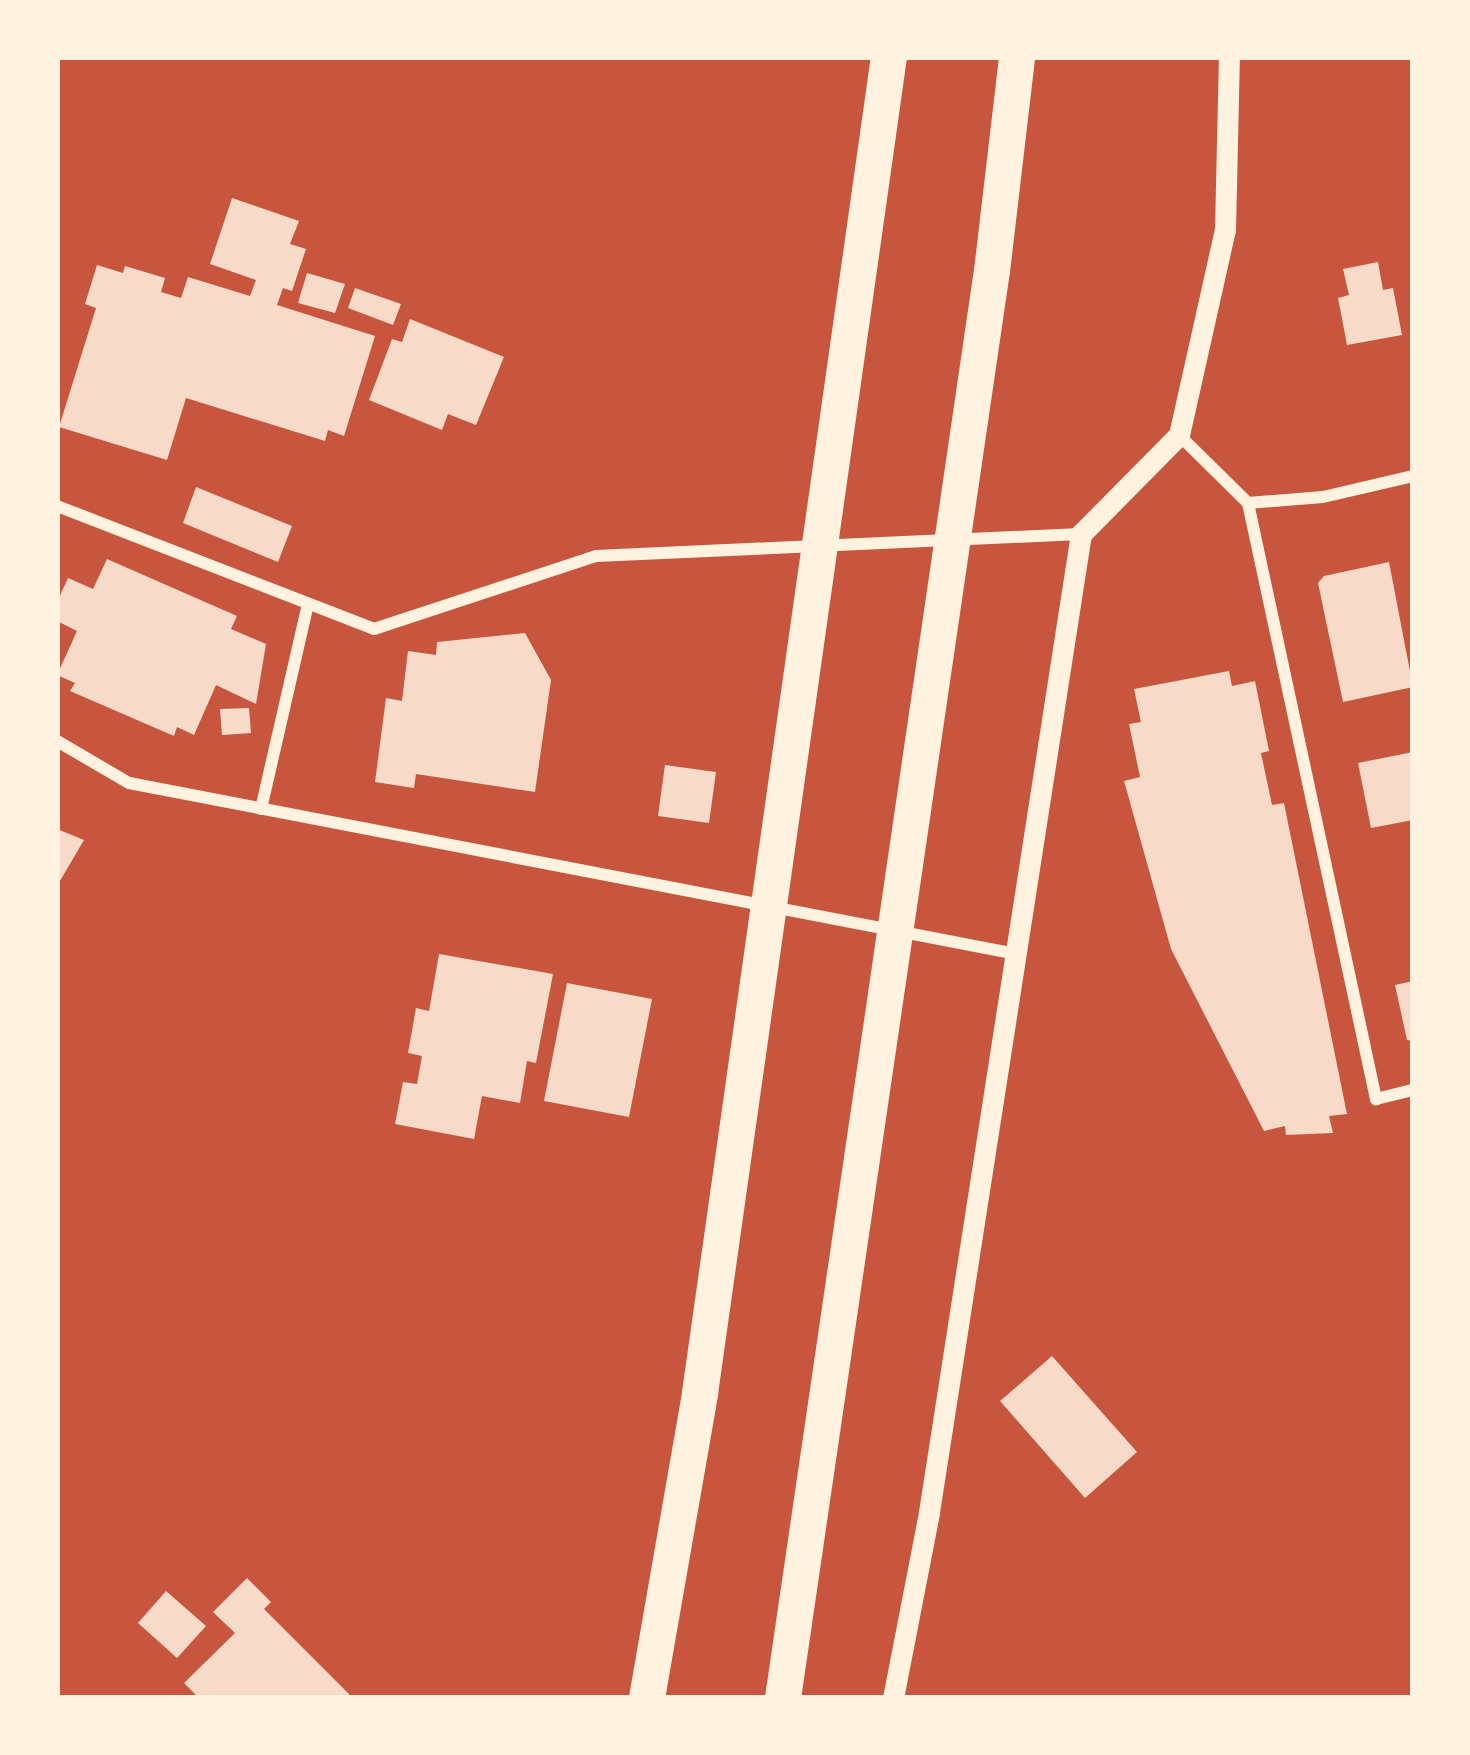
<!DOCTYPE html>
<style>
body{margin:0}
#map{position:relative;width:1470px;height:1755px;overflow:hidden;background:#c8553d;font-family:"Sofia Sans Condensed",sans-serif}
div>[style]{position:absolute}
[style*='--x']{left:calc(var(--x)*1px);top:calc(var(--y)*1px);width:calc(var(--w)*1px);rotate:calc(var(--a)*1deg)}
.building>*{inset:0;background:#f7dbc8}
.minor>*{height:12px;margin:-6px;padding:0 6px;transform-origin:6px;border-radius:6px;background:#fff3e0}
.tertiary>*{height:21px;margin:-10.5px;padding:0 10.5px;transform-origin:10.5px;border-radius:10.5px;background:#fff3e0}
.motorway>*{height:36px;margin:-18px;padding:0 18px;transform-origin:18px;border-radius:18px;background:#fff3e0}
span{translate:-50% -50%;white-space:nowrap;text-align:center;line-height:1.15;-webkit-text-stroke:12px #fff3e0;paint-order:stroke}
.frame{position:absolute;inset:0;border:60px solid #fff3e0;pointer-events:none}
</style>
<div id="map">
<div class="building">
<div style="clip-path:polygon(232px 198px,299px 221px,290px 244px,306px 249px,292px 291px,283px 288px,277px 305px,375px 336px,344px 436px,328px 430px,325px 441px,186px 398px,167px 460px,59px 427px,96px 308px,85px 304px,97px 265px,123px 273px,125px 266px,165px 278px,161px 292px,181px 298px,188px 277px,250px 296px,256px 280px,210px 264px)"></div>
<div style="clip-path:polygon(1378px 262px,1383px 290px,1393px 288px,1402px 335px,1347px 345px,1338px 298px,1349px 295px,1343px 269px)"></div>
<div style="clip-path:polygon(307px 273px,345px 284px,335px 313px,298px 303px)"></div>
<div style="clip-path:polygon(355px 288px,401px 304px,393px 325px,348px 308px)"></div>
<div style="clip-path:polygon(410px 319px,504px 357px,476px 425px,448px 414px,442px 430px,369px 400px,392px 339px,402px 342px)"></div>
<div style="clip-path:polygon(196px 487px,292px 526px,278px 562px,183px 523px)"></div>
<div style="clip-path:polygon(107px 559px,237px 616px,231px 629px,266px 644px,256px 704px,216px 685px,194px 735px,177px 727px,174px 736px,70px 691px,75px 683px,57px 675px,77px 631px,57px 621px,57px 602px,68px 578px,93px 589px)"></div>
<div style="clip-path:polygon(1389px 562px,1413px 687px,1343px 702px,1318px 583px,1324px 576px)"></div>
<div style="clip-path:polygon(525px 633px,551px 680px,535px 792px,416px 774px,414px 788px,375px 782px,386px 698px,402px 701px,408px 651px,436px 655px,437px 642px)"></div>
<div style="clip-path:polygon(1229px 671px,1232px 686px,1255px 681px,1269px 751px,1261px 753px,1272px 805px,1284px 803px,1347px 1114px,1329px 1116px,1333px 1133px,1286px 1135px,1285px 1126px,1264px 1131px,1171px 949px,1124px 781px,1140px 777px,1129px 724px,1141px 722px,1134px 689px)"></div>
<div style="clip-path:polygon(249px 708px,251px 733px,222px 735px,220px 709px)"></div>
<div style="clip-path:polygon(1413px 752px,1413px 820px,1371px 828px,1358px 763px)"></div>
<div style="clip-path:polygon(665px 765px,716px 772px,709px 823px,658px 816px)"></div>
<div style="clip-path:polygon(57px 829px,84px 840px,57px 886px)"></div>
<div style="clip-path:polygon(439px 954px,553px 974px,536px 1063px,527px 1061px,520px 1103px,482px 1096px,474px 1139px,395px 1124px,403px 1082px,417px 1084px,422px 1056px,408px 1053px,416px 1008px,429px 1011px)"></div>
<div style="clip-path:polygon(1413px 981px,1413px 1041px,1407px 1040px,1395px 985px)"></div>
<div style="clip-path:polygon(567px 983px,652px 999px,629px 1117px,544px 1101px)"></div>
<div style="clip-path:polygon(1052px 1356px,1137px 1452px,1085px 1498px,1000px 1401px)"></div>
<div style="clip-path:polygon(247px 1578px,271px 1602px,264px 1609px,353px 1698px,199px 1698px,184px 1683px,235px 1633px,213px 1612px)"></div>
<div style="clip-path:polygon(166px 1591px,206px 1626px,177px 1658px,138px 1623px)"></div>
</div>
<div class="minor">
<div style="--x:1179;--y:435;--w:97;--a:44.6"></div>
<div style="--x:1248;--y:503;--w:75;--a:-4.6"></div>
<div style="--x:1323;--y:497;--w:92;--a:-13.1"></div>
<div style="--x:1248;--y:503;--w:610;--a:77.88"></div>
<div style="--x:1376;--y:1099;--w:38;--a:-14"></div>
<div style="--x:57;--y:506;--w:340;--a:21.2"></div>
<div style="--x:374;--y:629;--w:234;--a:-18.2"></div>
<div style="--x:596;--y:556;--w:485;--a:-2.6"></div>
<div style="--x:57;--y:741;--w:83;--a:30.3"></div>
<div style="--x:129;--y:783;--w:903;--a:10.91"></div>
<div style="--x:261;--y:809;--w:210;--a:-77.1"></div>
</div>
<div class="tertiary">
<div style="--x:893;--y:1698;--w:189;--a:-79"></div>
<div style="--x:929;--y:1512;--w:990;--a:-81.17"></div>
<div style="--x:1081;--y:534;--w:139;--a:-45.3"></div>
<div style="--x:1179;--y:435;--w:210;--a:-77.4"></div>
<div style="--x:1225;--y:230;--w:173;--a:-88.7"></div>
</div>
<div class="motorway">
<div style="--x:647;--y:1698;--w:310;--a:-80.1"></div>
<div style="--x:700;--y:1393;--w:1349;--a:-81.95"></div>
<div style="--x:783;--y:1698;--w:1442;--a:-81.67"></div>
<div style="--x:992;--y:271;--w:215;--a:-83.3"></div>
</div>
<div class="frame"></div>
</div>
